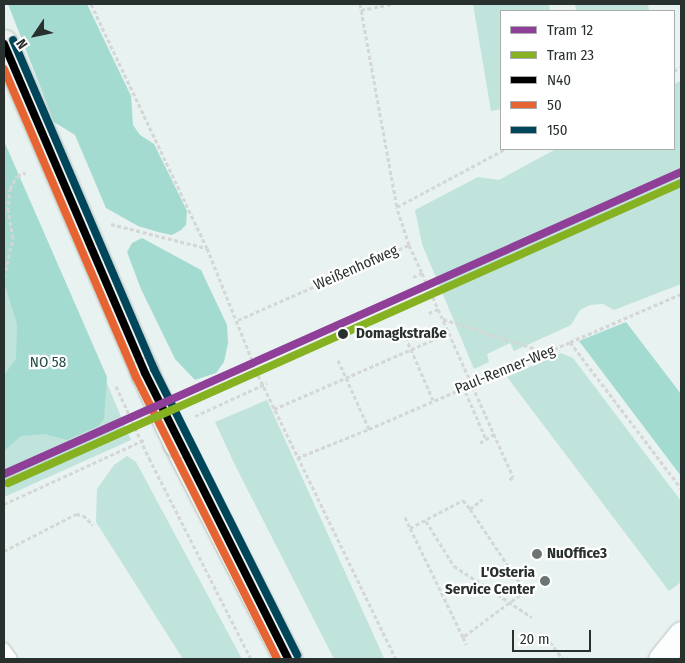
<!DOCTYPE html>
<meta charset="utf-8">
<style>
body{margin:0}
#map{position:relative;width:685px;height:663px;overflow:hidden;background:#e8f2f0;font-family:"Fira Sans Condensed",sans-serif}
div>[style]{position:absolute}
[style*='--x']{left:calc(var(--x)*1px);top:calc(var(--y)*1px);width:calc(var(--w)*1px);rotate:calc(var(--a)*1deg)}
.green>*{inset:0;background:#c0e3dc}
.forest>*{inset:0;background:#a3dbd1}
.path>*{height:3px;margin-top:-1.5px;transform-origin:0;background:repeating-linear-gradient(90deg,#d4d7d6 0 4px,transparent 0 6.5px)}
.roads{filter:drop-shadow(0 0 1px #b8c0be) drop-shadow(0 0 1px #b8c0be)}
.lane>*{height:12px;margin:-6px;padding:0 6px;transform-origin:6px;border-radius:6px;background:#fcfdfd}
.street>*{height:25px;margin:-12.5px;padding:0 12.5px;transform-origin:12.5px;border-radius:12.5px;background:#fcfdfd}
.secondary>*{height:28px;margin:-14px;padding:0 14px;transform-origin:14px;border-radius:14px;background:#ecf1f1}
.path-bridge>*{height:3px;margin-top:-1.5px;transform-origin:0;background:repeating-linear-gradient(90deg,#d4d7d6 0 4px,transparent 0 6.5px)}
.bridges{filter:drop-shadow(0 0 1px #b8c0be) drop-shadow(0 0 1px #b8c0be)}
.secondary-bridge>*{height:28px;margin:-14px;padding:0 14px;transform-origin:14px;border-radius:14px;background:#ecf1f1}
.bus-1>*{height:8px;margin:-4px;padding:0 4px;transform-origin:4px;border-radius:4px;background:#000}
.bus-2>*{height:8px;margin:-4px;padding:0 4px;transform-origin:4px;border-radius:4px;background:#e66432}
.bus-3>*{height:8px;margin:-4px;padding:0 4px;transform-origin:4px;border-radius:4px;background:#00465a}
.tram-1>*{height:8px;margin:-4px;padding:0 4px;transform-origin:4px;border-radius:4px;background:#903f98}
.tram-2>*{height:8px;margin:-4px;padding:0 4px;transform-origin:4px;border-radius:4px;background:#86b121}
.dots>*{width:14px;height:14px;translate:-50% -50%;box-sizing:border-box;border:2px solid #fff;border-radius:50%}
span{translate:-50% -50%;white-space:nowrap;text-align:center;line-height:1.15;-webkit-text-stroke:4.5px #fff;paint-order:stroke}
.street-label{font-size:15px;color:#29312f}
.stop-label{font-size:15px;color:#29312f;font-weight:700}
.left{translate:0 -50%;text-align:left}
.park-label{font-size:15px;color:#224c45}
.poi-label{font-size:15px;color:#29312f;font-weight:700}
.right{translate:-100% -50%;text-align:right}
.frame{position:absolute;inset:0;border:5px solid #29312f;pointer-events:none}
.legend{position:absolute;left:500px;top:10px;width:175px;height:140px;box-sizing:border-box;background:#fff;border:1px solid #a9adac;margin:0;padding:6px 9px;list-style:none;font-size:15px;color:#29312f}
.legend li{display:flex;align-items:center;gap:10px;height:25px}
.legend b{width:25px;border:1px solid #a9adac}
.north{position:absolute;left:10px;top:10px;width:50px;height:50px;-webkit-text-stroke:4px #fff;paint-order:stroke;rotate:236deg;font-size:14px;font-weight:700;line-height:20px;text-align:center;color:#29312f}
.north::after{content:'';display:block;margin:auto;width:18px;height:22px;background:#29312f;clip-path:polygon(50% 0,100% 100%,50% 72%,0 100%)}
.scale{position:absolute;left:512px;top:630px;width:79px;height:22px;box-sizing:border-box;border:2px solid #29312f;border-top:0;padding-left:6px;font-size:15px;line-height:18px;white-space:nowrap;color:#29312f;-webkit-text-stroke:4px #fff;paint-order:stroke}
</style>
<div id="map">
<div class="green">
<div style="clip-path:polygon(473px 4px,549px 4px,550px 11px,501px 11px,501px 109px,491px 111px)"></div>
<div style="clip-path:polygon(575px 4px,648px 4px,649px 11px,576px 11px)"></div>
<div style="clip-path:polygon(681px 81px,681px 284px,614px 310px,603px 304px,590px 305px,580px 310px,571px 325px,514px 351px,510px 343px,487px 354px,489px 362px,474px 369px,422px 244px,415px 210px,478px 177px,499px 180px,556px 149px,674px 149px,674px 84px)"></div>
<div style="clip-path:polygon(4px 143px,131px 440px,4px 497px)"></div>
<div style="clip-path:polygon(561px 353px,573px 358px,681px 501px,681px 582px,669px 591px,507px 377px)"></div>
<div style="clip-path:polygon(267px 400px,384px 658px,385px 659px,334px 659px,235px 465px,215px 422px)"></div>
<div style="clip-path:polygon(127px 456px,136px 462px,242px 659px,183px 659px,96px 522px,97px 489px,114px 465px)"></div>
</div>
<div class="forest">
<div style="clip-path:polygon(8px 4px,87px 4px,131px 96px,133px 125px,140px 135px,154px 144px,187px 211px,186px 225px,181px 230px,172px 235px,158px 232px,138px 226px,106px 208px,75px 135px,54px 122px)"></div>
<div style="clip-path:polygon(4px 141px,107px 377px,104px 419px,98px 426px,67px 440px,44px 434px,21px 436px,4px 451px,4px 375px,16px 359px,17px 324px,4px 282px)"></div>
<div style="clip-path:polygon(142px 238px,201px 270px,227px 325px,228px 343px,224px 362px,216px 373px,195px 380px,175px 359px,141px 289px,127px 252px,132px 243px)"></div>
<div style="clip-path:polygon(626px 322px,681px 394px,681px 476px,579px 341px)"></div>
</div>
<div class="path">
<div style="--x:91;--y:4;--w:270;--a:64.6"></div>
<div style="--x:207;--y:248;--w:137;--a:68.1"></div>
<div style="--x:258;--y:375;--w:316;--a:64.1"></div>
<div style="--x:360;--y:4;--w:206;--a:79.7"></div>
<div style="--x:361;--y:10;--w:31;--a:-11"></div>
<div style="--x:674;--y:71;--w:8;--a:-30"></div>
<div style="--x:111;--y:224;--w:98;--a:14.2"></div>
<div style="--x:409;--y:245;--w:31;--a:65"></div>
<div style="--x:4;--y:277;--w:40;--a:-77"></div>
<div style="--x:13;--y:238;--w:27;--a:-100"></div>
<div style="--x:8;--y:211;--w:22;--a:-85"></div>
<div style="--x:10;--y:189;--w:15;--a:-62"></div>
<div style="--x:17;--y:176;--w:9;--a:-21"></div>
<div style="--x:413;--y:277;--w:10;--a:-24"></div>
<div style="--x:422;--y:273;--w:39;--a:66"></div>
<div style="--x:438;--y:309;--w:10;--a:156"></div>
<div style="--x:438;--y:309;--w:184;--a:65.9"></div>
<div style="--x:513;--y:477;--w:5;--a:143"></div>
<div style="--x:443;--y:319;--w:107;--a:17.9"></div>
<div style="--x:238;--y:320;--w:187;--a:-23.7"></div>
<div style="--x:409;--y:245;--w:40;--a:-108"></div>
<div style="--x:397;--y:207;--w:123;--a:-28.2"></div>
<div style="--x:403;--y:331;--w:75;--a:66.5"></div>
<div style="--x:570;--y:342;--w:121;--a:-23.4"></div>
<div style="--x:338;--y:360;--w:76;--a:65.8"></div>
<div style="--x:369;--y:429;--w:219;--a:-23.4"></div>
<div style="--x:570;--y:342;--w:183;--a:52.8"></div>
<div style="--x:463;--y:386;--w:56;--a:66.7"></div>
<div style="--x:274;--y:409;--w:191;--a:-23.5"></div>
<div style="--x:195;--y:416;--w:79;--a:-24.6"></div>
<div style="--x:480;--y:443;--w:17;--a:-33"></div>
<div style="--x:149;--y:458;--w:225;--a:63.1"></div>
<div style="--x:297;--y:458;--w:78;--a:-21.9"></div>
<div style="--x:4;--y:504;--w:156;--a:-24.6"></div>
<div style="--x:470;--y:509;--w:99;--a:56.1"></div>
<div style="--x:525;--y:591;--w:77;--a:143.4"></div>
<div style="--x:463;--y:637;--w:121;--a:-115.9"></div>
<div style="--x:410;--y:528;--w:60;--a:-27.8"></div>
<div style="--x:463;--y:500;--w:11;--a:52"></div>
<div style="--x:470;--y:509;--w:16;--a:-38"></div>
<div style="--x:405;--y:517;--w:12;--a:66"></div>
<div style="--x:426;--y:521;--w:53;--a:58.1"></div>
<div style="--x:454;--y:566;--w:93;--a:33.2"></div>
<div style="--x:4;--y:551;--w:81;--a:-27.2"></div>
<div style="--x:76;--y:514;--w:7;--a:8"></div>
<div style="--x:83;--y:515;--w:14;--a:45"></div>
<div style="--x:463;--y:637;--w:8;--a:67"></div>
<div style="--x:550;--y:642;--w:21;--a:53"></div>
</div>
<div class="roads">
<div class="lane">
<div style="--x:4;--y:649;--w:12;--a:55"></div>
</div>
<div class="street">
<div style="--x:661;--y:659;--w:32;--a:-51"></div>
</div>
<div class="secondary">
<div style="--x:4;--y:44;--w:358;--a:66.8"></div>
<div style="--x:178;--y:444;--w:242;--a:62.9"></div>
</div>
</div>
<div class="path-bridge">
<div style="--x:116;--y:386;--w:79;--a:65.4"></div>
</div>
<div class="bridges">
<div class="secondary-bridge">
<div style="--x:145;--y:373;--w:78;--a:65.1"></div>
</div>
</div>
<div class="bus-1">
<div style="--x:4;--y:44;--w:358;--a:66.8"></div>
<div style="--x:145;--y:373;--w:320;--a:63.4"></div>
</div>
<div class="bus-2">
<div style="--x:4;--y:69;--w:335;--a:66.8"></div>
<div style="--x:136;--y:377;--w:315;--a:63.4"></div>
</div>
<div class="bus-3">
<div style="--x:13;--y:40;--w:358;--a:66.8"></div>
<div style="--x:154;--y:369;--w:320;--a:63.4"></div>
</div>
<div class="tram-1">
<div style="--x:4;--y:474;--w:741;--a:-24.04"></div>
</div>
<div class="tram-2">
<div style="--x:8;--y:483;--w:737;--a:-24.03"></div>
</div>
<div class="dots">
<div style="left:343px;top:334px;background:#29312f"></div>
<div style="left:537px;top:554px;background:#6c7573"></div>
<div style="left:545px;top:581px;background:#6c7573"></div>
</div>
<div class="street-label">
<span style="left:356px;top:268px;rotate:-24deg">Weißenhofweg</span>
<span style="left:505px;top:370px;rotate:-22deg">Paul-Renner-Weg</span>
</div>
<div class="stop-label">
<span class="left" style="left:356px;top:334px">Domagkstraße</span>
</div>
<div class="park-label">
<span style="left:48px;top:363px">NO 58</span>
</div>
<div class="poi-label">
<span class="left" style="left:547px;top:554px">NuOffice3</span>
<span class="right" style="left:535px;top:581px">L'Osteria<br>Service Center</span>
</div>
<div class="frame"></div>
<ul class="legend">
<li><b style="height:6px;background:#903f98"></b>Tram 12</li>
<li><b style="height:6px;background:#86b121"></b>Tram 23</li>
<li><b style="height:6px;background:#000"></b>N40</li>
<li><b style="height:6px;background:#e66432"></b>50</li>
<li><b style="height:6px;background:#00465a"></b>150</li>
</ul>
<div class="north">N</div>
<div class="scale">20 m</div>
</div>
